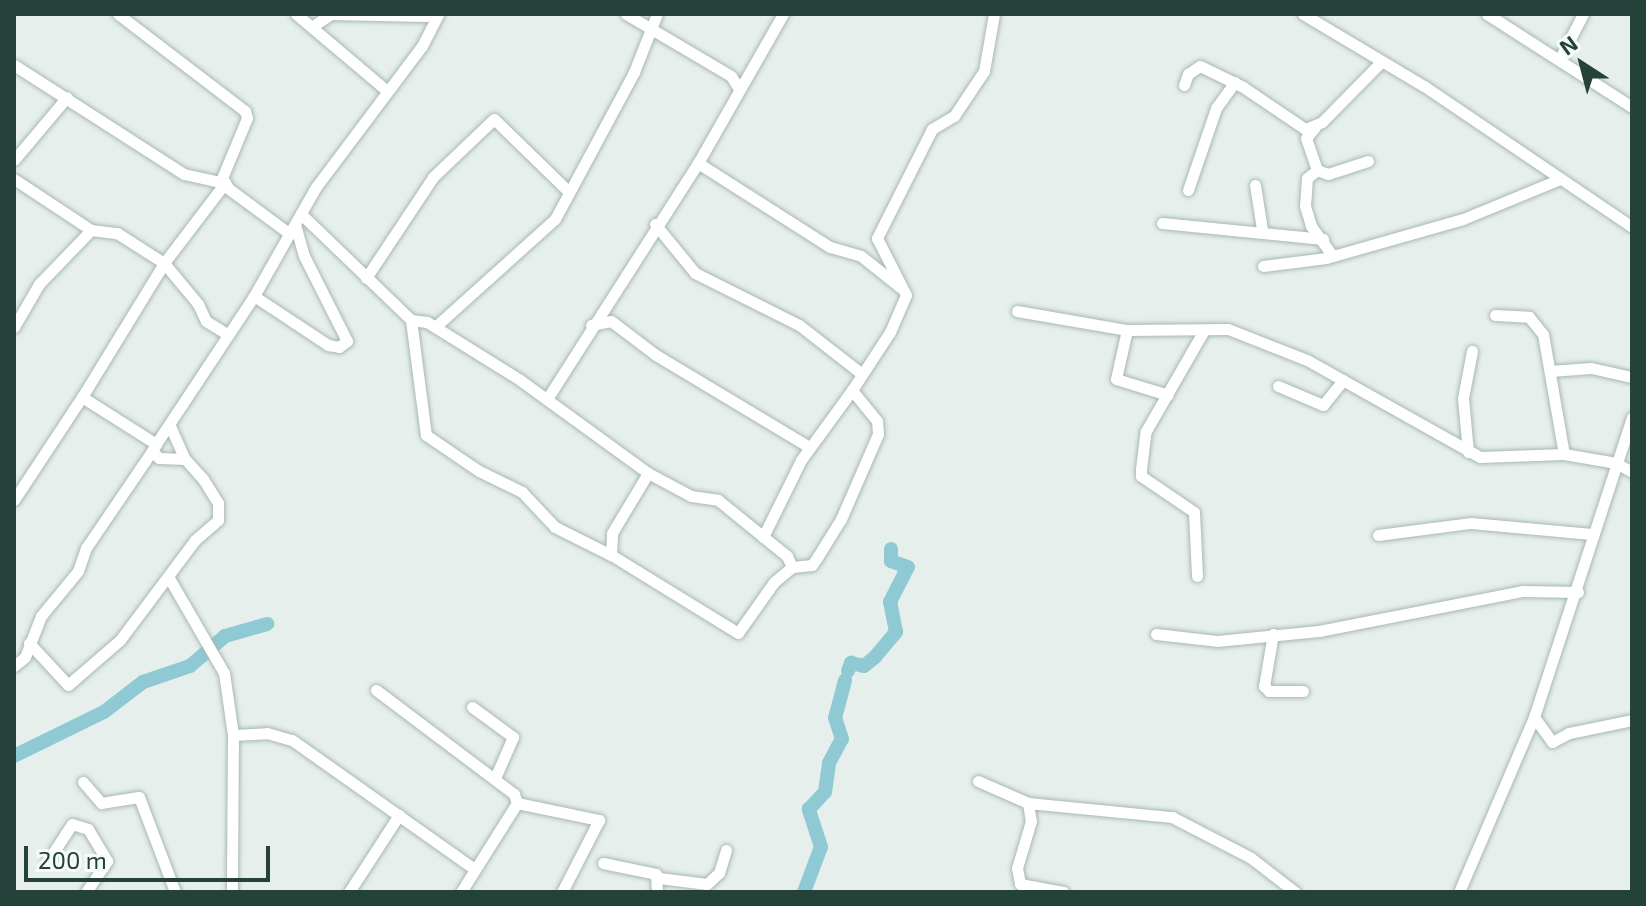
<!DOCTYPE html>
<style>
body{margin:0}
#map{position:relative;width:1646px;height:906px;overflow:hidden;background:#e6efeb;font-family:"Exo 2",sans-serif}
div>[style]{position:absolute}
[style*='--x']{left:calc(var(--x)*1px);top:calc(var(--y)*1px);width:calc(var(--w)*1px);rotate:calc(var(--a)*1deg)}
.river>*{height:14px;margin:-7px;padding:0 7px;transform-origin:7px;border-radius:7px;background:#8ec9d4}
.roads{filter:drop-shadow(0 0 2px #a8b8b2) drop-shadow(0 0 2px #a8b8b2)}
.minor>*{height:11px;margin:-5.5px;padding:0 5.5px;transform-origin:5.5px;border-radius:5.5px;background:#fff}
span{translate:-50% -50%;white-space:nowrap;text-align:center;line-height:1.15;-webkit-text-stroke:6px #f7fbf9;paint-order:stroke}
.frame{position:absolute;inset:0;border:16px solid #24423a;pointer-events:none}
.north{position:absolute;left:1542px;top:24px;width:80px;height:80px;-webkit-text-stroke:6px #f7fbf9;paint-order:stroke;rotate:324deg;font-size:22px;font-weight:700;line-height:32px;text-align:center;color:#24423a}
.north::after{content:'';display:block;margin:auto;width:28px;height:36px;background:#24423a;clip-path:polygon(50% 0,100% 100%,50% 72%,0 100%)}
.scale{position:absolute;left:24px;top:846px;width:246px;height:36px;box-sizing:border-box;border:4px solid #24423a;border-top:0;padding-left:10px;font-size:24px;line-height:28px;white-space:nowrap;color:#24423a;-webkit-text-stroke:6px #f7fbf9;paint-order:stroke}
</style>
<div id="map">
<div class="river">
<div style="--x:848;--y:671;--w:9;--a:-69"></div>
<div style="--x:851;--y:663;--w:13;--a:13"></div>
<div style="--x:864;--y:666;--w:14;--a:-39"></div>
<div style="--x:875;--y:657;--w:33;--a:-50"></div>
<div style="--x:896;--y:632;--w:31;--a:-101"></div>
<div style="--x:890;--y:602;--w:39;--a:-63"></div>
<div style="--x:908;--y:567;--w:18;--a:-161"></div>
<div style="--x:891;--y:561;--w:12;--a:-90"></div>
<div style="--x:14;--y:756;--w:100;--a:-26.1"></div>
<div style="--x:104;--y:712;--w:49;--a:-37.6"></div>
<div style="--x:143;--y:682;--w:50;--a:-18.8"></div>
<div style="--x:190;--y:666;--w:46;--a:-40.6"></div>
<div style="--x:225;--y:636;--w:44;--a:-15.9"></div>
<div style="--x:804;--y:892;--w:48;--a:-69.3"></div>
<div style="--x:821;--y:847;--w:40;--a:-108"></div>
<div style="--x:809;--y:809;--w:23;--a:-47"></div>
<div style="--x:825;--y:792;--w:29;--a:-82"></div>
<div style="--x:829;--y:763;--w:27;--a:-62"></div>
<div style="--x:842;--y:739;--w:22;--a:-108"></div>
<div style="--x:835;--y:718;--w:39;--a:-75"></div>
</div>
<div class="roads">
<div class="minor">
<div style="--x:118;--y:14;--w:160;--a:37.4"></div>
<div style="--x:245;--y:111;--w:7;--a:74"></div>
<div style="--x:247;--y:118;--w:65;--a:112.6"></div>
<div style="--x:222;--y:178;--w:13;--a:58"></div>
<div style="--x:229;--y:189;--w:76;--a:36.4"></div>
<div style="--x:296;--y:14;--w:118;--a:40.2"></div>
<div style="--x:626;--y:14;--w:122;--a:30.6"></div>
<div style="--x:731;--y:76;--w:13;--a:58"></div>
<div style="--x:1303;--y:14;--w:141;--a:30.8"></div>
<div style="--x:1424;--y:86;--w:251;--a:34.1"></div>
<div style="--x:1487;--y:14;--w:172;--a:32.7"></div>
<div style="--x:313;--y:26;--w:22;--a:-34"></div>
<div style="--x:331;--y:14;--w:95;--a:1.2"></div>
<div style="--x:1559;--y:60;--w:52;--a:-62.4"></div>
<div style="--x:14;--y:65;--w:202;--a:32.7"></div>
<div style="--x:184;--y:174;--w:42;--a:12.4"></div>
<div style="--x:1184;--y:85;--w:12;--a:-70"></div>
<div style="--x:1188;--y:74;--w:14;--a:-34"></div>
<div style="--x:1200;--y:66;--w:48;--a:26"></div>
<div style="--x:1243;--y:87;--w:75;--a:34.1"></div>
<div style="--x:1305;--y:129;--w:18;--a:-22"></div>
<div style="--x:1322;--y:122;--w:84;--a:-45.5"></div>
<div style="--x:1315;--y:127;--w:14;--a:129"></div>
<div style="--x:1306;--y:138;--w:34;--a:71"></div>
<div style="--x:1317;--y:170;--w:12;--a:20"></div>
<div style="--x:1328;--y:174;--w:42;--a:-18"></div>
<div style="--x:14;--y:160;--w:82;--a:-49.9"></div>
<div style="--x:698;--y:163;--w:156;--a:32.5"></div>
<div style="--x:830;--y:247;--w:32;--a:16"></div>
<div style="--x:861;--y:256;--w:50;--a:38.5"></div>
<div style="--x:1317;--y:170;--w:13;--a:141"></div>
<div style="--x:1307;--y:178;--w:28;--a:94"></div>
<div style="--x:1305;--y:206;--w:21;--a:73"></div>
<div style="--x:1311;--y:226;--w:37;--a:54"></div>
<div style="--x:14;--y:179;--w:92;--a:33.5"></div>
<div style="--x:91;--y:230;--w:26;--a:7"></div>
<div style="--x:117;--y:233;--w:56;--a:32.6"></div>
<div style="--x:164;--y:263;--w:53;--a:50.3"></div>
<div style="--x:198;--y:304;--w:19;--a:65"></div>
<div style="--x:206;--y:321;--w:22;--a:32"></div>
<div style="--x:1255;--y:185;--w:45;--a:81"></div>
<div style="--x:1188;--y:190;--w:87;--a:-71.1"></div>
<div style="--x:1216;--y:108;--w:32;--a:-54"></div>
<div style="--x:301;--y:214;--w:153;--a:43.9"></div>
<div style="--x:411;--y:320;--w:16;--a:7"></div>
<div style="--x:427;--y:322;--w:110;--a:31.9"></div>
<div style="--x:520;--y:380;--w:158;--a:36"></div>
<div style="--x:648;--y:473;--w:49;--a:28.1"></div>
<div style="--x:691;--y:496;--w:27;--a:8"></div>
<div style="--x:718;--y:500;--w:89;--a:39.1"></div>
<div style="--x:787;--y:556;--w:12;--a:66"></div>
<div style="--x:792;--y:567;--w:23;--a:140"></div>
<div style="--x:774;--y:582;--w:62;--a:125.2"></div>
<div style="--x:738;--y:633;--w:149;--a:-148.4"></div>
<div style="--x:611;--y:555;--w:22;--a:-87"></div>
<div style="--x:612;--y:533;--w:70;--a:-59"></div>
<div style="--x:1162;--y:223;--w:162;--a:5.7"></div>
<div style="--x:655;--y:224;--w:63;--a:50.8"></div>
<div style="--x:695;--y:273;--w:116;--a:26.6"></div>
<div style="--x:799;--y:325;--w:80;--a:37.9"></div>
<div style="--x:1263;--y:266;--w:64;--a:-7.2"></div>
<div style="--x:1326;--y:258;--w:142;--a:-15.9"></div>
<div style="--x:1463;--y:219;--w:105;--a:-22.4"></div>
<div style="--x:366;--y:278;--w:121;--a:-56.4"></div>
<div style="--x:433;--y:177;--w:84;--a:-43.6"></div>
<div style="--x:494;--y:119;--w:105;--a:44.2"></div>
<div style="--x:254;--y:296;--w:89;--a:33.5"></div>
<div style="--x:328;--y:345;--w:11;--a:10"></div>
<div style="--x:339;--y:347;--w:10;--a:-37"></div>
<div style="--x:347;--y:341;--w:95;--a:-116.8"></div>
<div style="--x:304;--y:256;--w:32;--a:-106"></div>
<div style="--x:1017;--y:311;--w:112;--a:9.8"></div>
<div style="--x:1127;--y:330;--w:101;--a:-0.6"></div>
<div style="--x:1228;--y:329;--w:85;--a:21.4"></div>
<div style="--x:1307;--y:360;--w:198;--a:29.3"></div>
<div style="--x:1480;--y:457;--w:84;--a:-2"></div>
<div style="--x:1564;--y:454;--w:53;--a:9.8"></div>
<div style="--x:1616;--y:463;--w:18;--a:29"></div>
<div style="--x:1495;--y:315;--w:34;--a:3"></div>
<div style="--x:1529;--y:317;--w:22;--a:51"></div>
<div style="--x:1543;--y:334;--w:122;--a:80.1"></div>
<div style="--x:411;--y:320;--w:116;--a:82.6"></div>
<div style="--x:426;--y:435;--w:64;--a:34.2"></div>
<div style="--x:479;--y:471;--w:48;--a:26"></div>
<div style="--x:522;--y:492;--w:48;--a:46.7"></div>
<div style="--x:555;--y:527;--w:63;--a:26.6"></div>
<div style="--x:591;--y:325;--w:20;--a:-11"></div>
<div style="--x:611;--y:321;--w:56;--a:37.1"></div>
<div style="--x:656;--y:355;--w:179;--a:31"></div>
<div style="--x:14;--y:327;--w:50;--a:-59.8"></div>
<div style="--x:39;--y:284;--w:75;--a:-46.1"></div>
<div style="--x:435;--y:327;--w:161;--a:-42"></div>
<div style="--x:555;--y:219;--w:167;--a:-61.7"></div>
<div style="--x:634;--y:72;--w:62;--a:-68.4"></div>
<div style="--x:1127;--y:330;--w:50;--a:102.7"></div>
<div style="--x:1116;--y:379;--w:54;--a:17.1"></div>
<div style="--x:1550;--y:371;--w:41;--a:-4.2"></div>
<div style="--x:1591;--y:368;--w:42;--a:12.4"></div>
<div style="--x:1278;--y:386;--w:49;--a:22.9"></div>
<div style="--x:1323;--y:405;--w:32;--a:-51"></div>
<div style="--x:82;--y:397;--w:157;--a:-58.5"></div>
<div style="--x:164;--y:263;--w:101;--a:-52.7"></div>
<div style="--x:547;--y:399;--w:280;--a:-57.4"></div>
<div style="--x:698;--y:163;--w:172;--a:-60.3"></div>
<div style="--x:170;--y:426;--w:36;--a:66"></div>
<div style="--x:1468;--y:452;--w:54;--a:-95.3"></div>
<div style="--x:1463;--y:398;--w:48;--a:-79.2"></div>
<div style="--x:14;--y:500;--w:123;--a:-56.6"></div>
<div style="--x:82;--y:397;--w:88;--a:32.4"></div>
<div style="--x:156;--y:444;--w:178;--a:-56.5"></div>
<div style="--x:254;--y:296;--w:125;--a:-60.4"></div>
<div style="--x:316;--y:187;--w:176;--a:-53.1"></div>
<div style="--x:422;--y:46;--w:36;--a:-63"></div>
<div style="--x:1378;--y:535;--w:94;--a:-7.4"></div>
<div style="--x:1471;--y:523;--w:121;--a:5.2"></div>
<div style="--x:763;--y:537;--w:86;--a:-63.7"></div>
<div style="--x:801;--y:460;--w:87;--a:-53.9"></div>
<div style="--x:792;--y:567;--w:20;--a:-6"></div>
<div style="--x:812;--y:565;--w:11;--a:-56"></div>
<div style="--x:818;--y:556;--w:44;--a:-58.1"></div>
<div style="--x:841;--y:519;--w:93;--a:-66.5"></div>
<div style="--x:878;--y:434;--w:13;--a:-94"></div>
<div style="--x:877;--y:421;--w:40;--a:-129"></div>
<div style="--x:852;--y:390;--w:69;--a:-56.8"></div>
<div style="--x:890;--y:332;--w:40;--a:-66.6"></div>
<div style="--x:906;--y:295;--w:64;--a:-117"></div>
<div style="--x:877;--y:238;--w:122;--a:-63.2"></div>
<div style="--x:932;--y:129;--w:26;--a:-31"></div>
<div style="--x:954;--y:116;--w:54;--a:-56.3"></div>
<div style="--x:984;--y:71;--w:58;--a:-80"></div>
<div style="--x:1197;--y:576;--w:64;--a:-92.7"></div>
<div style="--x:1194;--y:512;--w:64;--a:-145.8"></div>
<div style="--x:1141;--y:476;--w:7;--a:-90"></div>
<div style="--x:1141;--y:469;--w:38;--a:-83"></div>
<div style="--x:1146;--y:431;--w:114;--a:-60.1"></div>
<div style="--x:169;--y:578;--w:110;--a:59.9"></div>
<div style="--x:224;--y:673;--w:63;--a:81.7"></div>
<div style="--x:233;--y:735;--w:157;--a:90.4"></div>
<div style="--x:1156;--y:634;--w:61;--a:6.5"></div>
<div style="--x:1217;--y:641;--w:102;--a:-5.6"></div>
<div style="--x:1319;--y:631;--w:208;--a:-11.1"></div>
<div style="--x:1523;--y:591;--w:55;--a:1"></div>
<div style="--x:1273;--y:634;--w:53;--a:99.8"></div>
<div style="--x:1264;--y:686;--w:7;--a:45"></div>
<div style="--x:1269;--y:691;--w:34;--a:0"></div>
<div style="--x:29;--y:643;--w:57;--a:47.1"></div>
<div style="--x:68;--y:685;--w:69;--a:-40.9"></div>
<div style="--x:120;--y:640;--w:125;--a:-53.1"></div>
<div style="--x:195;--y:540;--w:30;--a:-41"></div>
<div style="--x:218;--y:520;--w:17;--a:-90"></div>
<div style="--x:218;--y:503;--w:28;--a:-122"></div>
<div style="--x:203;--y:479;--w:27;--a:-132"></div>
<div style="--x:185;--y:459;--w:26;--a:-178"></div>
<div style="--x:159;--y:458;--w:10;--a:-135"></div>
<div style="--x:152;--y:451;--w:8;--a:-60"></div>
<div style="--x:14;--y:666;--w:14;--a:-39"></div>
<div style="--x:25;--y:657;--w:44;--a:-68.7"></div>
<div style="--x:41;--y:616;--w:58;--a:-50.6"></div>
<div style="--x:78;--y:571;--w:24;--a:-71"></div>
<div style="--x:86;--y:548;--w:117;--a:-55.8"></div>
<div style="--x:376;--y:690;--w:173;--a:37"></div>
<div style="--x:514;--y:794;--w:9;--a:72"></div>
<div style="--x:517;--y:803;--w:105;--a:122.2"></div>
<div style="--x:472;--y:707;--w:51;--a:36.2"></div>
<div style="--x:513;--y:737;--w:45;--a:113.7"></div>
<div style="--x:1534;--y:717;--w:31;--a:54"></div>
<div style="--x:1552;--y:742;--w:19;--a:-28"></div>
<div style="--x:1569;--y:733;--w:64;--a:-11.7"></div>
<div style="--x:233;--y:735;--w:34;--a:-3"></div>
<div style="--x:267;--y:733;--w:26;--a:16"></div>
<div style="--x:292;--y:740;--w:223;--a:35.3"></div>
<div style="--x:978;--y:781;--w:55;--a:23.7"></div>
<div style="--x:1028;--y:803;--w:18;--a:81"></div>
<div style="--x:1031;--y:821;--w:49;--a:106.6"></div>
<div style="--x:1017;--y:868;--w:16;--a:79"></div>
<div style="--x:1020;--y:884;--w:44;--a:10.5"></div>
<div style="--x:83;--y:782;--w:28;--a:49"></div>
<div style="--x:101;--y:803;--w:38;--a:-9"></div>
<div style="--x:139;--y:797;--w:102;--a:69.2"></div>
<div style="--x:517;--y:803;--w:84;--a:11.7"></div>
<div style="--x:599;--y:820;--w:81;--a:117.2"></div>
<div style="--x:1028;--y:803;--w:145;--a:5.6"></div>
<div style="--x:1172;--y:817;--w:89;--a:27.4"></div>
<div style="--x:1251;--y:858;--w:56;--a:37.7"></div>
<div style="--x:47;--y:862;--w:45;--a:-56.7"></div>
<div style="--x:72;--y:824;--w:17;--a:17"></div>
<div style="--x:88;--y:829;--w:37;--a:59"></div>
<div style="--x:107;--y:861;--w:37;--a:124"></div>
<div style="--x:603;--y:863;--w:54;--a:11.7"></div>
<div style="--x:656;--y:874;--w:18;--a:87"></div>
<div style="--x:659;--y:878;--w:48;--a:7.1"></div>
<div style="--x:707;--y:884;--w:16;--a:-43"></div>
<div style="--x:719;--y:873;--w:24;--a:-73"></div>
<div style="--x:349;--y:892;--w:92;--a:-57"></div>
<div style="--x:1459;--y:892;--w:190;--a:-66.8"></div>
<div style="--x:1534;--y:717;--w:315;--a:-71.9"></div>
</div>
</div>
<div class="frame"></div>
<div class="north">N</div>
<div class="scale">200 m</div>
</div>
